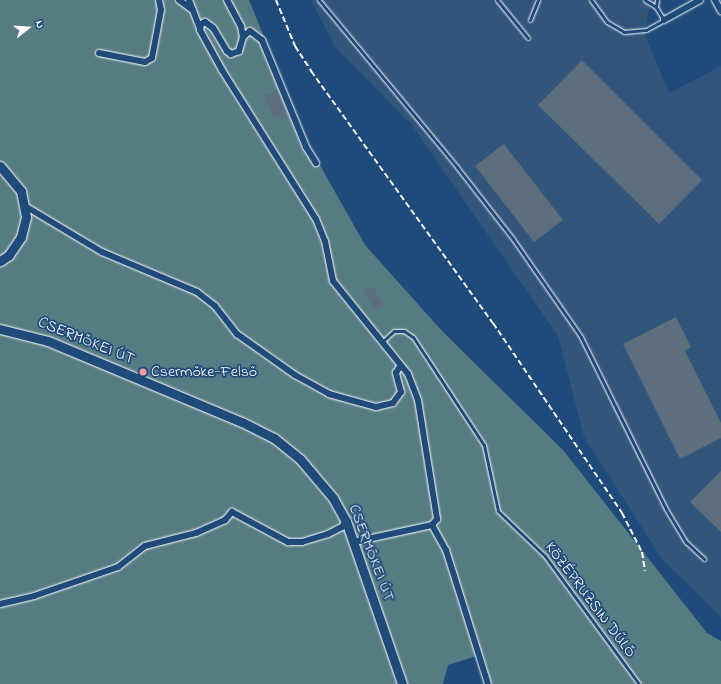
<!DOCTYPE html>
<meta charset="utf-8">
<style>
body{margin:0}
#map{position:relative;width:721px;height:684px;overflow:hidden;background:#1f4a7a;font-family:"Indie Flower",sans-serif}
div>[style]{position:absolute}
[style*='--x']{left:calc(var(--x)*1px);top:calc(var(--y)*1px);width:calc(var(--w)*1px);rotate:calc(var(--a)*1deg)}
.built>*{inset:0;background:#32557b}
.green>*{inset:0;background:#567c83}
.building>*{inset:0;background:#5d6f7e}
.roads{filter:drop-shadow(0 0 1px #fff) drop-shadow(0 0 1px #fff)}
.lane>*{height:3px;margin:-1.5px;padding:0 1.5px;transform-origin:1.5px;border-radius:1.5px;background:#1f4a7a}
.street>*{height:6px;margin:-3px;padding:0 3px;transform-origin:3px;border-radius:3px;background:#1f4a7a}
.secondary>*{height:9px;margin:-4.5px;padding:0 4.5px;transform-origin:4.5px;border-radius:4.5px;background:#1f4a7a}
.rail>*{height:2px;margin-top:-1px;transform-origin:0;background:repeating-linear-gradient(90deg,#fff 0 6px,transparent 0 9px)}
.dots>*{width:11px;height:11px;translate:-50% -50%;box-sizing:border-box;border:2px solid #1f4a7a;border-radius:50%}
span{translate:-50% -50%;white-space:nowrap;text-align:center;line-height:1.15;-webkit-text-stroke:3.5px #1f4a7a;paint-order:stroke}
.street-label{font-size:16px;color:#fff}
.poi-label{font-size:16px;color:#fff}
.left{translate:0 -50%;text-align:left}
.north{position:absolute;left:8px;top:8px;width:40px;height:40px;-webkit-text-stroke:3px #1f4a7a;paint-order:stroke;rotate:73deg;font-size:11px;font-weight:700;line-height:16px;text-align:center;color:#fff}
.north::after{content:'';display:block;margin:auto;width:14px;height:18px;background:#fff;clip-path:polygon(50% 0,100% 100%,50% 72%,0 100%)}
</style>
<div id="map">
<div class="built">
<div style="clip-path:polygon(311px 0,650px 0,645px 35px,669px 93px,721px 66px,721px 617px,662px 559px,584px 437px,558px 336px,411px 124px,335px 47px)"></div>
</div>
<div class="green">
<div style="clip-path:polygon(0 0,249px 0,308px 144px,365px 245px,442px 331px,563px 450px,707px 633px,721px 641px,721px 684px,490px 684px,480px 655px,448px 665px,443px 684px,0 684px)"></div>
</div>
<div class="building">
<div style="clip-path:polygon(582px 60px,702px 180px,659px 224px,538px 105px)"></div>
<div style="clip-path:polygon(278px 90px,286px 117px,281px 119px,280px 116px,274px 118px,264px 95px)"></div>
<div style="clip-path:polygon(504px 144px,563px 220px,534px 242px,475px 166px)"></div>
<div style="clip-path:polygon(372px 286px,384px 305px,375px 310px,363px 292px)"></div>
<div style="clip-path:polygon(676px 317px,691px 347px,685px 351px,721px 423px,721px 438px,680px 459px,623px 344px)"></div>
<div style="clip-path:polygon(721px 471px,721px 532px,690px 502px)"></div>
</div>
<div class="roads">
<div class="lane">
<div style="--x:319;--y:0;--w:217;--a:50.4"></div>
<div style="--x:457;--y:167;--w:91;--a:52.1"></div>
<div style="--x:513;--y:239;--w:119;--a:55.2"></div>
<div style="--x:581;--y:337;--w:192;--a:63.7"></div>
<div style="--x:666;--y:509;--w:39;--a:59"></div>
<div style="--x:686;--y:542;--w:25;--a:43"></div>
<div style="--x:497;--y:0;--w:49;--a:50.8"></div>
<div style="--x:591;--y:0;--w:27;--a:54"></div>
<div style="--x:607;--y:22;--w:20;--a:30"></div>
<div style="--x:624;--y:32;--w:22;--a:-5"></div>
<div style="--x:646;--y:30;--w:21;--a:-29"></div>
<div style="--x:664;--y:20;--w:15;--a:-122"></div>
<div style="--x:656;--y:7;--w:13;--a:-148"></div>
<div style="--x:656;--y:7;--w:7;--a:-82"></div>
<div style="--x:530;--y:20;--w:22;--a:-68"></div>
<div style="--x:383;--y:341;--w:15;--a:-42"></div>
<div style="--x:394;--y:331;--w:10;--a:0"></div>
<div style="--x:404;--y:331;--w:11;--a:34"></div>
<div style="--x:413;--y:337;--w:129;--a:56.7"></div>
<div style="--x:484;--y:445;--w:67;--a:78"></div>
<div style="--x:498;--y:511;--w:65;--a:43.8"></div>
<div style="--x:545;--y:556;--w:159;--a:53.7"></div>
</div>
<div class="street">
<div style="--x:179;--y:0;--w:17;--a:36"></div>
<div style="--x:189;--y:0;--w:31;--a:69"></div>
<div style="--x:227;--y:0;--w:30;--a:62"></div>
<div style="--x:241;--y:26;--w:11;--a:80"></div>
<div style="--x:243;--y:37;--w:15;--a:106"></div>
<div style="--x:239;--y:51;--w:9;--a:159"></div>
<div style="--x:231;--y:54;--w:5;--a:-143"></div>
<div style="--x:227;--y:51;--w:27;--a:-121"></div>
<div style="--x:213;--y:28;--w:10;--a:-143"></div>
<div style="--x:205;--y:22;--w:4;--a:153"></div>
<div style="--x:201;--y:24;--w:6;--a:99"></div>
<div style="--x:200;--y:30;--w:46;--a:61.2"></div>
<div style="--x:222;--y:70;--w:176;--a:57.8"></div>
<div style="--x:316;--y:219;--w:24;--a:68"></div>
<div style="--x:325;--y:241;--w:41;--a:78.7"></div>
<div style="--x:333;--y:281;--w:119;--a:51.1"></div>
<div style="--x:408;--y:374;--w:28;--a:69"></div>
<div style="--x:418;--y:400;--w:121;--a:80.9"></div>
<div style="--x:437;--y:519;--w:8;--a:130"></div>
<div style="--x:432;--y:525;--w:80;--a:167.7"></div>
<div style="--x:715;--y:0;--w:13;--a:61"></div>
<div style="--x:664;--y:20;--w:41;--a:-29.1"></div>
<div style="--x:243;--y:37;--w:9;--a:-41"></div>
<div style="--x:250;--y:31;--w:15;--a:37"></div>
<div style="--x:262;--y:40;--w:116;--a:67.6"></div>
<div style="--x:306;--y:147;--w:19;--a:58"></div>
<div style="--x:99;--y:53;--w:47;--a:11.1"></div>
<div style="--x:145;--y:62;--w:8;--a:-30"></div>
<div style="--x:152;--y:58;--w:49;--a:-79.4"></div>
<div style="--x:161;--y:10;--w:10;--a:-101"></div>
<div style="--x:25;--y:206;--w:90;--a:30.9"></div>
<div style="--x:102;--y:252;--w:103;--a:22.8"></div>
<div style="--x:197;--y:292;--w:23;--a:38"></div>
<div style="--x:215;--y:306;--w:36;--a:52"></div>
<div style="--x:237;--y:334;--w:71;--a:35.3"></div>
<div style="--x:295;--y:375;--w:39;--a:29"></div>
<div style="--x:329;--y:394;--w:49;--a:15.5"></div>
<div style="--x:376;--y:407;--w:17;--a:-13"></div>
<div style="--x:393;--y:403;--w:14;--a:-54"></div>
<div style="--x:401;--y:392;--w:20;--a:-105"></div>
<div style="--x:396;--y:373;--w:8;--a:-60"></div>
<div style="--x:432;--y:525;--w:29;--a:61"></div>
<div style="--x:446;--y:550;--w:140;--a:72.6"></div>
<div style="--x:0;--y:604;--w:35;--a:-13"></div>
<div style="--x:34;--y:596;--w:89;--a:-19"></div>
<div style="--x:118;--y:567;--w:34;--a:-38"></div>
<div style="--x:145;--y:546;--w:53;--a:-14.3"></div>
<div style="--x:196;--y:533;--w:32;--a:-24"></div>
<div style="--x:225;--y:520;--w:11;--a:-49"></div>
<div style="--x:232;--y:512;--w:64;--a:28.2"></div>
<div style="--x:288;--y:542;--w:14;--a:0"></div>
<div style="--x:302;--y:542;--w:27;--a:-17"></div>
<div style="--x:328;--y:534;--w:16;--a:-27"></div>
<div style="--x:342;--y:527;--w:7;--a:-56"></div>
</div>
<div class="secondary">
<div style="--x:0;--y:166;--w:33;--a:50"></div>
<div style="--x:21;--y:191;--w:26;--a:79"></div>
<div style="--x:26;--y:217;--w:21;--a:104"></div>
<div style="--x:21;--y:237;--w:22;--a:124"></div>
<div style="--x:9;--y:255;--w:11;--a:146"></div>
<div style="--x:0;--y:329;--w:49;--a:14"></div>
<div style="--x:48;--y:341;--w:210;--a:22.7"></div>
<div style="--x:242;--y:422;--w:36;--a:27"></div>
<div style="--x:274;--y:438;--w:33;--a:39"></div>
<div style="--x:300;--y:459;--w:51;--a:49.8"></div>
<div style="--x:333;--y:498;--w:26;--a:61"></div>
<div style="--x:346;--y:521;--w:172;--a:71"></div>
</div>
</div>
<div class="rail">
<div style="--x:276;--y:0;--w:50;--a:67.6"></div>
<div style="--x:295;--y:46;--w:30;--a:57"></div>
<div style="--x:311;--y:71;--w:311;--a:54.2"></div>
<div style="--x:493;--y:323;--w:230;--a:55.8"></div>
<div style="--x:622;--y:513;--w:44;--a:62.9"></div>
<div style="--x:642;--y:552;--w:19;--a:81"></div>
</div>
<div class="dots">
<div style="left:143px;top:372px;background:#ff9aa2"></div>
</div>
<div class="street-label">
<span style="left:86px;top:341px;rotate:22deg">CSERMŐKEI ÚT</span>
<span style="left:371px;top:553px;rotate:69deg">CSERMŐKEI ÚT</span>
<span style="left:590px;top:600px;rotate:53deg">KÖZÉPRUZSIN DŰLŐ</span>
</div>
<div class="poi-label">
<span class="left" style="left:151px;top:372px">Csermőke-Felső</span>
</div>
<div class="north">N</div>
</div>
